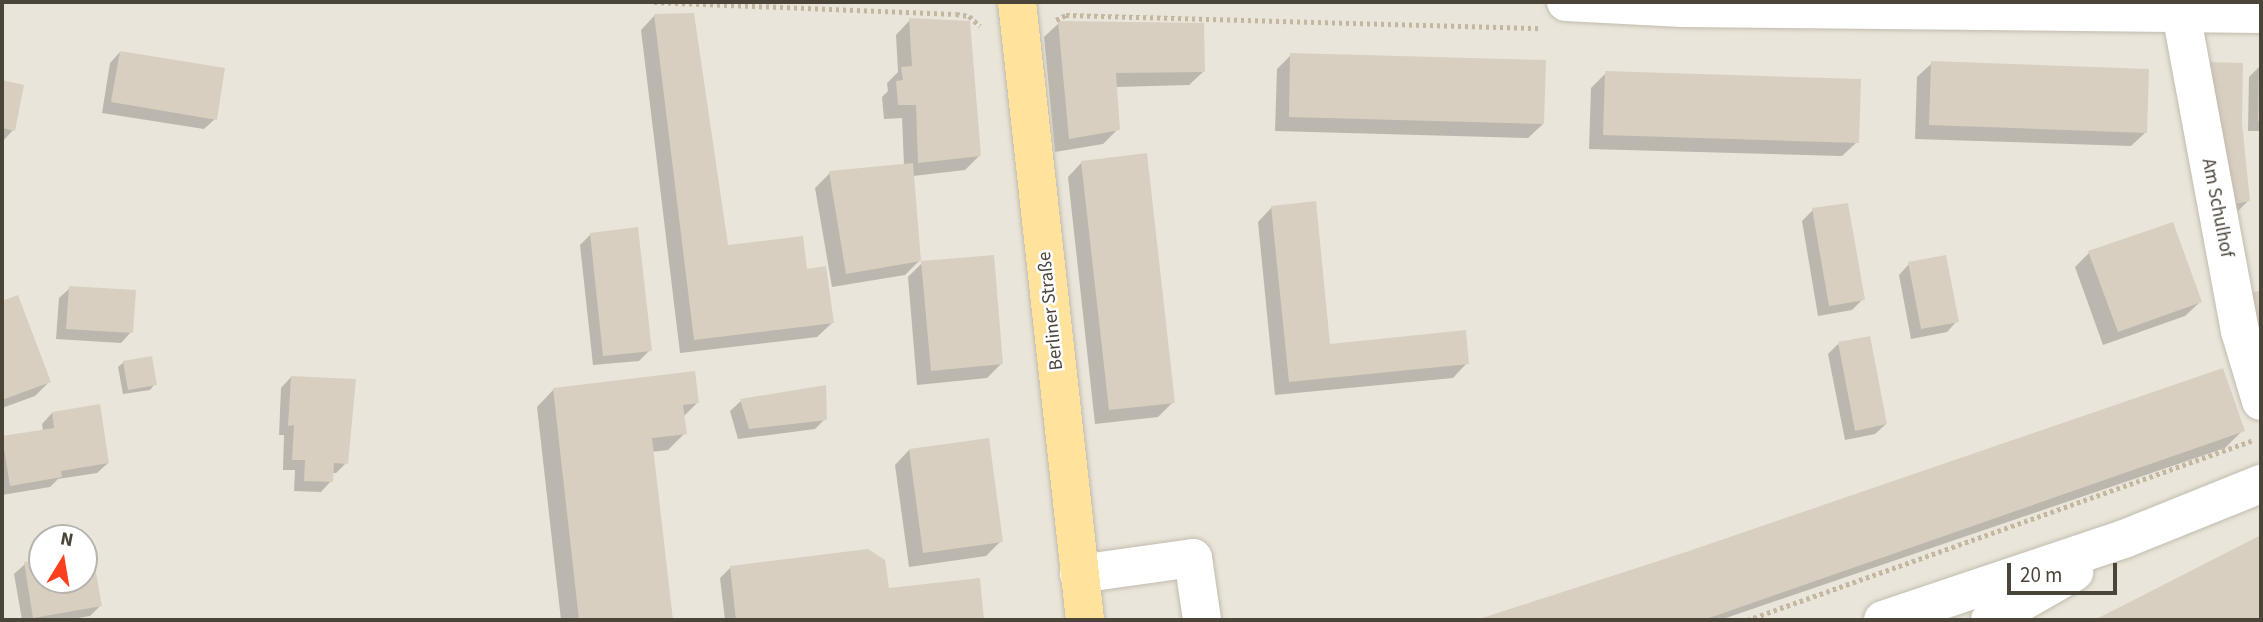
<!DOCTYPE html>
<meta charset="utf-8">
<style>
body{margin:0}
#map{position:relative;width:2263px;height:622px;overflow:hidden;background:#f6f3ec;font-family:"Source Sans 3",sans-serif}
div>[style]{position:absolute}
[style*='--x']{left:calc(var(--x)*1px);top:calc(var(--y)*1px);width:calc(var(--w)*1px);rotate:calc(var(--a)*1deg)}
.residential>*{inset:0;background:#eae5da}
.shadow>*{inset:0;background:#0003}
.building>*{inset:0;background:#d8cfc1}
.path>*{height:4.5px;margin-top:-2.25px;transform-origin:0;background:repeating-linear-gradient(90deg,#c4b79f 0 3.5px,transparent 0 7px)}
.roads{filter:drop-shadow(0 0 2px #c2bbae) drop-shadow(0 0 2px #c2bbae)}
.minor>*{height:38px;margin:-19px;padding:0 19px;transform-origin:19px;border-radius:19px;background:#fff}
.major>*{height:38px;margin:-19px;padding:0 19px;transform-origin:19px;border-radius:19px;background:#ffe39c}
span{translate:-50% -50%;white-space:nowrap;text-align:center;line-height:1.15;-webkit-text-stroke:5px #fff;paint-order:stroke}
.street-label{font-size:19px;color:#4b4439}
.frame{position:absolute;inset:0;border:4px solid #4b4439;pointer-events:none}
.north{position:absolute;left:28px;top:524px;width:70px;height:70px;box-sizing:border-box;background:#fff;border:2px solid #b7b4b0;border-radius:50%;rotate:11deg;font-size:19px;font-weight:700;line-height:28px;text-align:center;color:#4b4439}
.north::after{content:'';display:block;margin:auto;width:24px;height:32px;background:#fc3f1d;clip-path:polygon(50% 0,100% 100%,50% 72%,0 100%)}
.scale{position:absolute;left:2007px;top:563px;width:110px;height:32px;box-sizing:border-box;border:4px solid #4b4439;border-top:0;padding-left:9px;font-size:21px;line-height:24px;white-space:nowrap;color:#4b4439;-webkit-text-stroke:5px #fff;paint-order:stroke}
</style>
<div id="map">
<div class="residential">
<div style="clip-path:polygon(evenodd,2px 2px,2261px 2px,2261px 620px,2px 620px,2px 2px,42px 538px,84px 538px,84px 580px,42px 580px,42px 538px)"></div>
</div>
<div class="shadow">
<div style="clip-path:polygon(655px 15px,726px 247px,805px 271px,832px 323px,817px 337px,680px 353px,641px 30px)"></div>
<div style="clip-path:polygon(910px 20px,979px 156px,965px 170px,913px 176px,920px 260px,905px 275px,832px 287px,815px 188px,830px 173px,904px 165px,902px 118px,884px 119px,882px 97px,888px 91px,887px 83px,898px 72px,896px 35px)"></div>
<div style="clip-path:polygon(1059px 23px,1204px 71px,1189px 85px,1115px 87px,1118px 129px,1103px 144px,1055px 152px,1044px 37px)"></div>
<div style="clip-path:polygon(120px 52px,215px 119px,204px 129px,102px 113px,110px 63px)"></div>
<div style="clip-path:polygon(1291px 55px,1543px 124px,1528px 138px,1275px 131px,1277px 69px)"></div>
<div style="clip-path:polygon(1932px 63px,2146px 132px,2131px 146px,1915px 139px,1917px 77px)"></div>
<div style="clip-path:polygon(2260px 66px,2261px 131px,2248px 131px,2249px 77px)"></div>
<div style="clip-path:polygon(1606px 73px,1857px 142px,1842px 156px,1589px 149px,1591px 88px)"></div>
<div style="clip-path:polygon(2px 82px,22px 86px,13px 130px,3px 141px)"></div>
<div style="clip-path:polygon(2240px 123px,2249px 200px,2238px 211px,2225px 214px)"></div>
<div style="clip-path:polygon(1082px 162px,1173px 402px,1158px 417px,1095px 424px,1068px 177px)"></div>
<div style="clip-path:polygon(1272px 207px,1329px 346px,1467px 363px,1453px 378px,1275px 395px,1258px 222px)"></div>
<div style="clip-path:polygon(1813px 210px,1863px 299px,1852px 310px,1818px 316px,1802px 221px)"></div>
<div style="clip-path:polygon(591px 234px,650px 350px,639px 361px,593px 365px,580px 245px)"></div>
<div style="clip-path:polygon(2089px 253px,2200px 302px,2185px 316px,2103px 345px,2075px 267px)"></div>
<div style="clip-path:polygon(922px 263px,1001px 364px,987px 378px,917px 385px,908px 277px)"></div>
<div style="clip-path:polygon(1909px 264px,1957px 321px,1947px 332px,1911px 339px,1899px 275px)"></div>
<div style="clip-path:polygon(70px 288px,131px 332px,121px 343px,56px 339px,59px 298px)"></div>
<div style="clip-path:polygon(17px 297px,49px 382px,35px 396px,2px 408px,2px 303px)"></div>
<div style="clip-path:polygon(1838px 344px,1886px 424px,1875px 434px,1845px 440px,1828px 354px)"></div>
<div style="clip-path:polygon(124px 362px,155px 384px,150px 390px,123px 394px,118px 367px)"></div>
<div style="clip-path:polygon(291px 377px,346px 463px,336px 473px,332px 473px,331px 481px,321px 492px,294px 491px,295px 470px,283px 470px,284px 435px,279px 435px,281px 388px)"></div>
<div style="clip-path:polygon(825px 387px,825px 419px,815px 429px,738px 439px,730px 411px,741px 401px)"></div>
<div style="clip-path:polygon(554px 389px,698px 402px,683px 417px,685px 433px,668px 450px,651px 452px,671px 620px,561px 620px,537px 407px)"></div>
<div style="clip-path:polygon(52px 413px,108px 463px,97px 473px,58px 479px,50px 487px,2px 495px,2px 438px,43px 431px,42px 424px)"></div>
<div style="clip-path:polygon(2243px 430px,2225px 448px,1720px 620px,1479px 620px,1595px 584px)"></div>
<div style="clip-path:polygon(909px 450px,1001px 541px,986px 556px,909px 567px,895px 465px)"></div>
<div style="clip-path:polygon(2261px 537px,2261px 620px,2099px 620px)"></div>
<div style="clip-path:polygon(84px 554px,100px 606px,90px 616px,67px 620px,22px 620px,14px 574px,25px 564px,42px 561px,42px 580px,84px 580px)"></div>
<div style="clip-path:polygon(731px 567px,887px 589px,978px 580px,982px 620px,725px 620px,720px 578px)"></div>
</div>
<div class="building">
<div style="clip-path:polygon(694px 13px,728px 245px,803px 236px,807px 269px,826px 266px,834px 323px,694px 340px,654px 14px)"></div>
<div style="clip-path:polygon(909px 18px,970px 21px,981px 156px,918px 163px,916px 105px,898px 105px,896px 81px,903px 80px,901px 67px,912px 66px)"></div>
<div style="clip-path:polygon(1058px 21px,1204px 23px,1205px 72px,1116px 73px,1120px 130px,1069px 139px)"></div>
<div style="clip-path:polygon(120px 51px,225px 68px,217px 120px,111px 102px)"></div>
<div style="clip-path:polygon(1290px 53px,1546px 60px,1544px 124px,1289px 117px)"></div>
<div style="clip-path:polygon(1931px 61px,2149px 69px,2147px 133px,1929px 125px)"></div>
<div style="clip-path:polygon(2203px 62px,2243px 63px,2242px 123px,2250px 201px,2235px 204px)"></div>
<div style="clip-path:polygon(2259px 63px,2261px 121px,2258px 121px)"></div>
<div style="clip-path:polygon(1605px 71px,1861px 79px,1859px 143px,1603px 135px)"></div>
<div style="clip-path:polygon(2px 80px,24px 85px,15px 131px,2px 128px)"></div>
<div style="clip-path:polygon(1147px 153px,1175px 403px,1109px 410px,1081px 161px)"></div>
<div style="clip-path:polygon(913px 163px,921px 261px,846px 274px,829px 171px)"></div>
<div style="clip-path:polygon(1316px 201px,1330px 344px,1466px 330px,1469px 364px,1289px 382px,1271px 206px)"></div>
<div style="clip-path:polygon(1848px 203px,1865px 300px,1829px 306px,1812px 208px)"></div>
<div style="clip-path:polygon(2173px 222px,2202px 302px,2118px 332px,2088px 251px)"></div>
<div style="clip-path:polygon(638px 227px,652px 351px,603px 356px,590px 233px)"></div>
<div style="clip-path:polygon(994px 255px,1003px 364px,931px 371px,921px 261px)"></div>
<div style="clip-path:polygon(1946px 255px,1959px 322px,1921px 329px,1908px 262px)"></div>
<div style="clip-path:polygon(69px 286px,136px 290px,133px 333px,66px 329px)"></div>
<div style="clip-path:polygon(2261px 290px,2261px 355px,2240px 297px)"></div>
<div style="clip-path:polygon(18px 295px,51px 382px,2px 400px,2px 301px)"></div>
<div style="clip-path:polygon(1870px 336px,1887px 424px,1855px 431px,1838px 342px)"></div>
<div style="clip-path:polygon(152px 356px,157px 385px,128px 390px,123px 361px)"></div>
<div style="clip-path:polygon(2223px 368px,2245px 431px,1712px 617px,1701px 620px,1476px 620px,1689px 551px)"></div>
<div style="clip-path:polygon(695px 371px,699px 403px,683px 405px,687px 434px,652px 438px,673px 620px,579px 620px,553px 388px)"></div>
<div style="clip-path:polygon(291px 376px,356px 379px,348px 464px,334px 463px,333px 482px,304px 481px,305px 460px,292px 460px,294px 425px,288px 426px)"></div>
<div style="clip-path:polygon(826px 385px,827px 420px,749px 429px,740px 399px)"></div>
<div style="clip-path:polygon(100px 404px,109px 463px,61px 471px,62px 477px,10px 486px,2px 436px,54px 428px,52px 412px)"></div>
<div style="clip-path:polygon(989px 438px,1003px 542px,923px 553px,909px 449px)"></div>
<div style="clip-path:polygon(2261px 535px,2261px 620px,2094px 620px,2122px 606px)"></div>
<div style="clip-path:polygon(868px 549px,885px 560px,889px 588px,980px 578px,984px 620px,736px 620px,730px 566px)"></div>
<div style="clip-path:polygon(92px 550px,102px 606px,33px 618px,24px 562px,42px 559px,42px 580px,84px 580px,84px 552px)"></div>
</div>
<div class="path">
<div style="--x:654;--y:2;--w:302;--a:2.3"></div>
<div style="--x:956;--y:14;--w:13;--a:9"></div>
<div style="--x:969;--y:16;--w:15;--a:42"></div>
<div style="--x:1056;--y:20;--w:11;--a:-27"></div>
<div style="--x:1066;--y:15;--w:474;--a:1.6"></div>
<div style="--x:1747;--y:620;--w:538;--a:-19.55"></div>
</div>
<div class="roads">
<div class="minor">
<div style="--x:1566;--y:2;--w:116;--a:3"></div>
<div style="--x:1682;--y:8;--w:579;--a:0.59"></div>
<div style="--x:2181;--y:13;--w:323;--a:79.5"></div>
<div style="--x:2240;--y:331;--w:73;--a:73.3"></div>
<div style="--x:1079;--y:574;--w:115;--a:-8"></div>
<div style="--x:1193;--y:558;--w:63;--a:81.7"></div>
<div style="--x:1883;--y:620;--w:254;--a:-18.6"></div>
<div style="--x:2124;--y:539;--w:148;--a:-21.9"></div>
<div style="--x:1990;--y:620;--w:97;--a:-29.7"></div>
</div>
<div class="major">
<div style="--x:1017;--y:2;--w:622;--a:83.72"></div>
</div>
</div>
<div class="street-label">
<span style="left:2217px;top:208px;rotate:79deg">Am Schulhof</span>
<span style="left:1051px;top:311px;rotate:-96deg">Berliner Straße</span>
</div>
<div class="frame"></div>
<div class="north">N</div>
<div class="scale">20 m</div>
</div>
